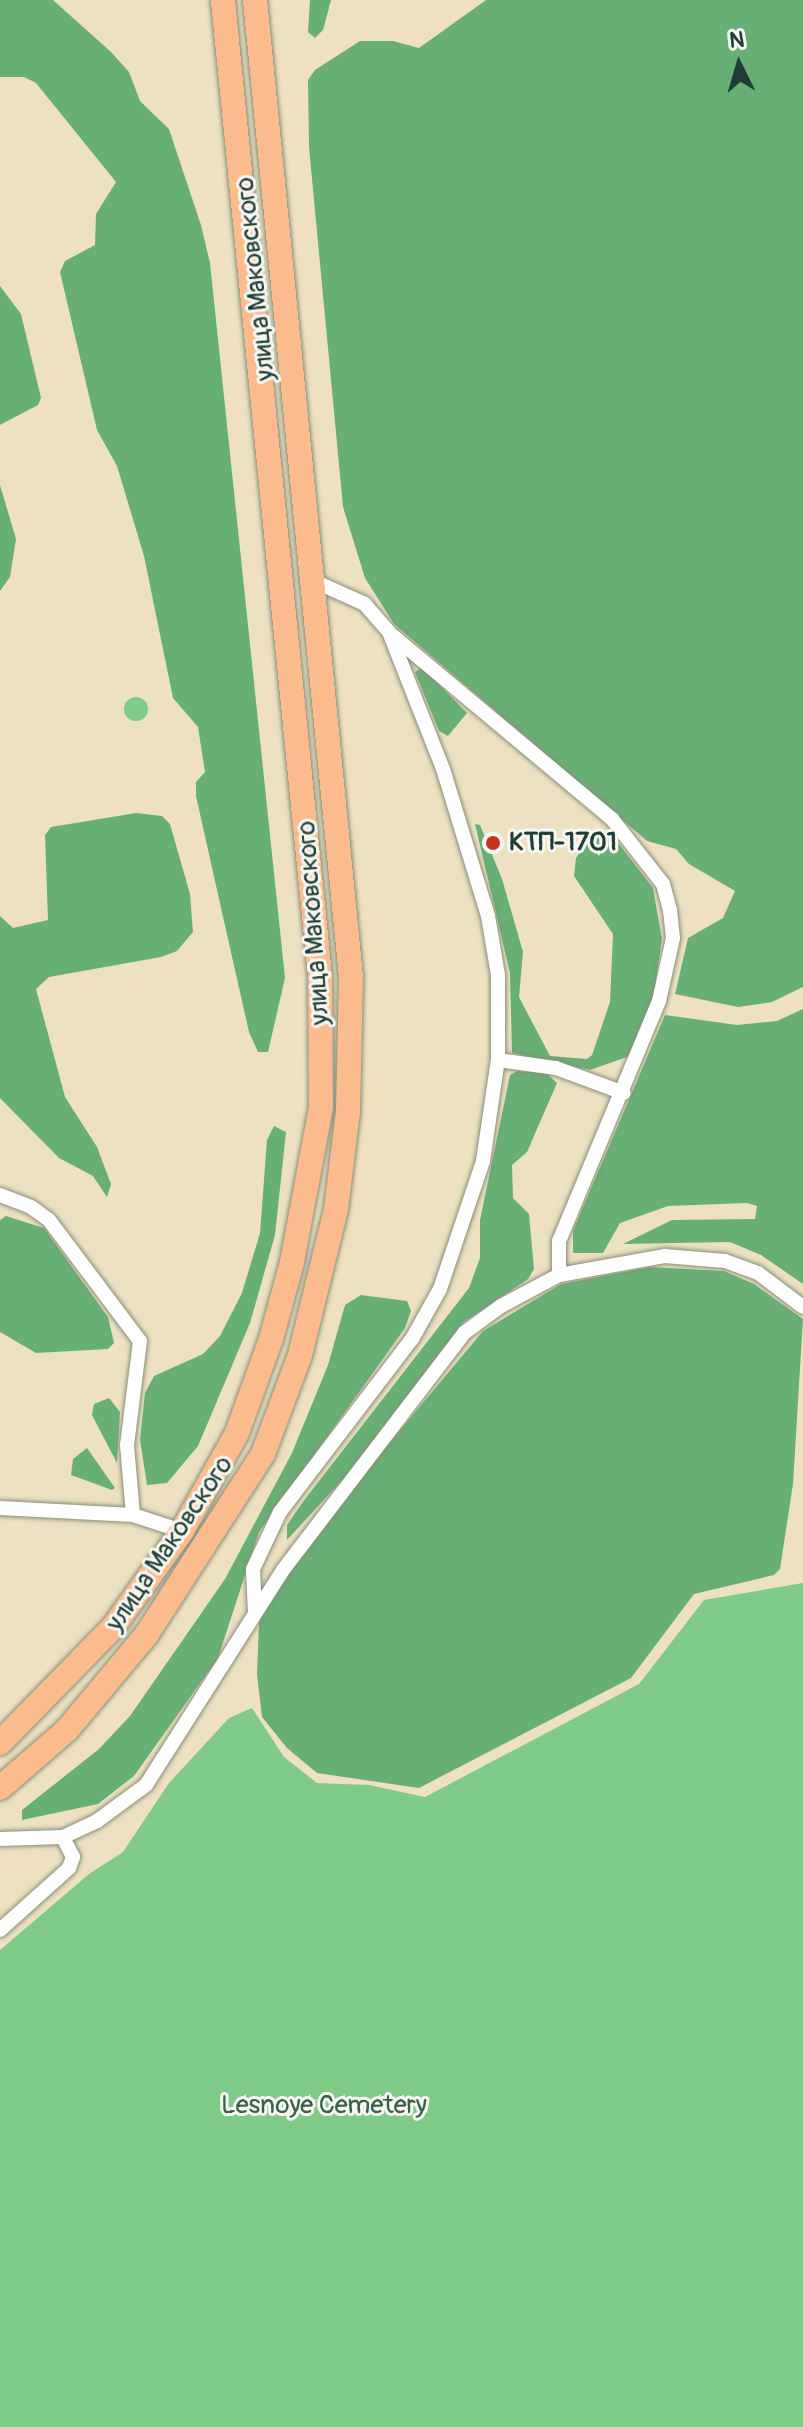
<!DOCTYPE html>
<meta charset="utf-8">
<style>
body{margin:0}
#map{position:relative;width:803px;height:2427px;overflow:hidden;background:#eee1c2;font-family:Pangolin,sans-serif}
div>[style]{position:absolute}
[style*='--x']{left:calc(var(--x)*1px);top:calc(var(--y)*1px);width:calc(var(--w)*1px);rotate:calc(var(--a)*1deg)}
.green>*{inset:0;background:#81cb89}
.round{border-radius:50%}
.forest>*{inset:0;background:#68af75}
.roads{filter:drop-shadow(0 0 2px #868f7b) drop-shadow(0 0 2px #868f7b)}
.minor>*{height:14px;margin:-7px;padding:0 7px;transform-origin:7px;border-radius:7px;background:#fff}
.trunk>*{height:24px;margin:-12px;padding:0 12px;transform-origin:12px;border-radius:12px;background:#fbbb8c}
.dots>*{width:22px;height:22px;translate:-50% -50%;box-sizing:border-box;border:4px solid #f6f6f2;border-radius:50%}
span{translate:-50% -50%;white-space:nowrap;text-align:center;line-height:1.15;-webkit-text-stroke:6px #f6f6f2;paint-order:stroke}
.street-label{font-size:26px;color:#1f3d34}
.poi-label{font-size:26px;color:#1f3d34;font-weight:700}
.left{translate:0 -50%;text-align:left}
.park-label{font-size:26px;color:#386049}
.north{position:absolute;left:699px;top:24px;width:80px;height:80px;-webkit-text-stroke:6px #f6f6f2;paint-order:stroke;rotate:355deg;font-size:22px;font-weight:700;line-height:32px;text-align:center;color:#1f3d34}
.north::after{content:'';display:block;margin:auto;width:28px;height:36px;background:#1f3d34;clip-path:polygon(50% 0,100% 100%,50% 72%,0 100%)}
</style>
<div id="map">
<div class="green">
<div class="round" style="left:124px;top:697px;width:24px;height:24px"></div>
<div style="clip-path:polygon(803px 1583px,803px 2427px,0 2427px,0 1950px,89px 1874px,123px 1852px,169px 1783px,229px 1718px,252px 1708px,284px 1757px,317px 1783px,369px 1785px,425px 1797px,639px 1684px,704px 1600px)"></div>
</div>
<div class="forest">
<div style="clip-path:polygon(0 0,53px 0,111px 52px,129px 72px,140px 101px,169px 129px,201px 225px,210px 263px,285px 978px,268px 1052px,258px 1052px,249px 1032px,217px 890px,196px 796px,196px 782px,205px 772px,198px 727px,173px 698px,144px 556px,117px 466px,97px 430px,60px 272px,65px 261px,95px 245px,96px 214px,116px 182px,36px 83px,24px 77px,0 77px)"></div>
<div style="clip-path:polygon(310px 0,331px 0,323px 30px,315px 38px,308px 32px)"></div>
<div style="clip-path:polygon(486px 0,803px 0,803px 987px,772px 1002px,738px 1007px,675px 994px,688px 938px,723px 918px,735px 891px,689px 864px,676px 849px,647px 841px,394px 624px,365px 578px,343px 507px,309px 147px,308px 80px,315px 70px,360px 41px,393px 41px,419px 48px)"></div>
<div style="clip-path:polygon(0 286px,21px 314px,41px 398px,38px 405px,0 425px)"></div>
<div style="clip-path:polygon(0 485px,16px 539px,10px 577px,0 591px)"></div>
<div style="clip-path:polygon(422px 667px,467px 713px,448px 736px,439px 731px,415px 672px)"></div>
<div style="clip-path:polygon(136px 813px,162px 816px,170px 824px,190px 894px,193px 932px,177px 951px,161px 957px,49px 977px,36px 989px,65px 1097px,97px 1147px,111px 1184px,107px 1197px,93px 1176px,59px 1158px,0 1098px,0 916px,13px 928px,48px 920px,45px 835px,51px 827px)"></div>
<div style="clip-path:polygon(475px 824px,480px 825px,502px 879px,523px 952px,519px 997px,550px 1056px,587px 1059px,592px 1055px,610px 1002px,613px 934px,574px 876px,576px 858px,594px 832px,612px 835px,653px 888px,662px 939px,653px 1000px,634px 1052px,627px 1057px,590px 1070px,512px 1053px,510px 973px)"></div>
<div style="clip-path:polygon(803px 1009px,803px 1284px,761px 1255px,730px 1242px,623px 1244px,672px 1220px,755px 1219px,757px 1206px,747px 1203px,668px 1206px,620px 1223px,603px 1253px,573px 1253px,573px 1231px,665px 1015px,737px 1025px,777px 1021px)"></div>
<div style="clip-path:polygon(517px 1071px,546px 1073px,557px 1083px,527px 1152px,512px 1165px,513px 1198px,529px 1214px,534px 1269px,528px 1279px,464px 1322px,344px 1478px,287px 1540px,287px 1525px,305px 1499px,469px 1288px,480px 1258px,480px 1220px,510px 1075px)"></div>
<div style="clip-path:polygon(274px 1126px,286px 1132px,275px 1235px,250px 1323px,198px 1446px,167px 1483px,147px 1485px,140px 1440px,145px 1393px,154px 1376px,203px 1354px,220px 1336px,242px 1293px,260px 1233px,267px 1140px)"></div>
<div style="clip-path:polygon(6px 1216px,44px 1228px,108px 1317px,114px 1343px,108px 1349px,36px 1353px,0 1332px,0 1220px)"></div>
<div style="clip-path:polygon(650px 1267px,724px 1271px,754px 1284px,803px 1319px,793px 1484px,780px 1569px,774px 1575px,694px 1594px,631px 1678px,419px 1788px,317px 1773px,287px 1748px,262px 1717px,257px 1674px,260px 1598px,483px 1331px,561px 1284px)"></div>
<div style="clip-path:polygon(361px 1295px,407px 1301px,411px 1311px,405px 1328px,259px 1532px,218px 1658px,134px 1776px,98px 1804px,22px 1820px,22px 1810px,99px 1749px,130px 1716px,225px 1579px,292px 1453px,328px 1365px,345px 1305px)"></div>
<div style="clip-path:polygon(109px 1398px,120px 1412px,117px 1463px,92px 1415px,94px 1404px)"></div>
<div style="clip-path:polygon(87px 1448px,115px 1488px,112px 1490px,71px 1475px,73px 1459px)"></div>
</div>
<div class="roads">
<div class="minor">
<div style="--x:392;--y:635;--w:287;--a:39.9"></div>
<div style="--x:612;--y:819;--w:83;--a:51.9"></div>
<div style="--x:663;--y:884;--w:27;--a:75"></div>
<div style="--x:670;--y:910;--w:28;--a:84"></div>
<div style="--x:673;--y:938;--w:65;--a:102.5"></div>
<div style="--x:659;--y:1001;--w:260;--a:112.6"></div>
<div style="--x:559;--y:1241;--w:34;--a:90"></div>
<div style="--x:498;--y:1060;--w:59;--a:7.9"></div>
<div style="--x:556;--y:1068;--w:72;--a:20.2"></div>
<div style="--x:0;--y:1195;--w:33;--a:21"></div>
<div style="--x:31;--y:1207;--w:22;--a:36"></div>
<div style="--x:49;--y:1220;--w:151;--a:53.1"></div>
<div style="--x:140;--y:1341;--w:105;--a:97.1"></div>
<div style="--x:127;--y:1445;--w:70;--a:85.1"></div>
<div style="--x:0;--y:1508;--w:133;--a:3"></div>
<div style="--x:133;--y:1515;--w:52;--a:18.1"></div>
<div style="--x:255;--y:1613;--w:44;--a:-92.6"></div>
<div style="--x:253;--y:1569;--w:63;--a:-64.7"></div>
<div style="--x:280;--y:1512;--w:218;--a:-52.7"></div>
<div style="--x:412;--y:1339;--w:57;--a:-60.8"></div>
<div style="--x:440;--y:1289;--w:135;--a:-71.4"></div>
<div style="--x:483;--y:1161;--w:102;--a:-81.6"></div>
<div style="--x:498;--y:1060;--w:85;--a:-90"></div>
<div style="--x:498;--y:975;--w:60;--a:-99.6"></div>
<div style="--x:488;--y:916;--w:154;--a:-107"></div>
<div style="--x:443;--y:769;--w:147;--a:-111.5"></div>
<div style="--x:389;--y:632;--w:37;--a:-131"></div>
<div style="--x:365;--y:604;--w:54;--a:-155.8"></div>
<div style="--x:0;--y:1839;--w:63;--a:-1.8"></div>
<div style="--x:63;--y:1837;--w:38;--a:-25"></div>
<div style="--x:97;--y:1821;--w:61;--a:-36.3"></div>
<div style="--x:146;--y:1785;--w:255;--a:-57.5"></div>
<div style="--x:283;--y:1570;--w:298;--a:-52.6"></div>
<div style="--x:464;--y:1333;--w:46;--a:-36.1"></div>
<div style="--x:501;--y:1306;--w:66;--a:-28.1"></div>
<div style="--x:559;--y:1275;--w:108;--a:-10.2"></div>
<div style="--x:665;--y:1256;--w:60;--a:4.8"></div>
<div style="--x:725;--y:1261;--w:35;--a:20"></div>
<div style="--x:758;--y:1273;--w:56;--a:37.1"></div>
<div style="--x:0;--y:1930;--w:93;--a:-41.9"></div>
<div style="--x:69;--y:1868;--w:12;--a:-70"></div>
<div style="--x:73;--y:1857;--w:22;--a:-117"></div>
</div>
<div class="trunk">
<div style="--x:0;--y:1743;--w:163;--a:-45.7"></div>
<div style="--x:114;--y:1626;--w:117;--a:-54.4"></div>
<div style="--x:182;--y:1531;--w:112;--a:-60.7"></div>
<div style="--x:237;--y:1433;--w:100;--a:-70.1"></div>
<div style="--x:271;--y:1339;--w:80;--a:-74.7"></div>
<div style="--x:292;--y:1262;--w:158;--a:-79.4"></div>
<div style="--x:321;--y:1107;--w:131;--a:-90.4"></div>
<div style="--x:320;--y:976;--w:981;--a:-95.68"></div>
<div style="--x:0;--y:1788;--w:89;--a:-40.9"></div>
<div style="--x:67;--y:1730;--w:125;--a:-50.2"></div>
<div style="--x:147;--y:1634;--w:214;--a:-57.2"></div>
<div style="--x:263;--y:1454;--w:106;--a:-69.5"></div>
<div style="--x:300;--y:1355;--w:150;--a:-76.1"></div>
<div style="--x:336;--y:1209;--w:99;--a:-83"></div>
<div style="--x:348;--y:1111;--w:134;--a:-88.7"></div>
<div style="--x:351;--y:977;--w:982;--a:-95.61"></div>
</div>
</div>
<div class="dots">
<div style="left:493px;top:843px;background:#c8321e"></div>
</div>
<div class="street-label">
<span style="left:256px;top:279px;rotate:-96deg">улица Маковского</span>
<span style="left:314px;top:923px;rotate:-94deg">улица Маковского</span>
<span style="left:170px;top:1544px;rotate:-56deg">улица Маковского</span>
</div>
<div class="poi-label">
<span class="left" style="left:509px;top:843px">КТП-1701</span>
</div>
<div class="park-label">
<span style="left:324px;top:2106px">Lesnoye Cemetery</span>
</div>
<div class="north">N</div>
</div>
